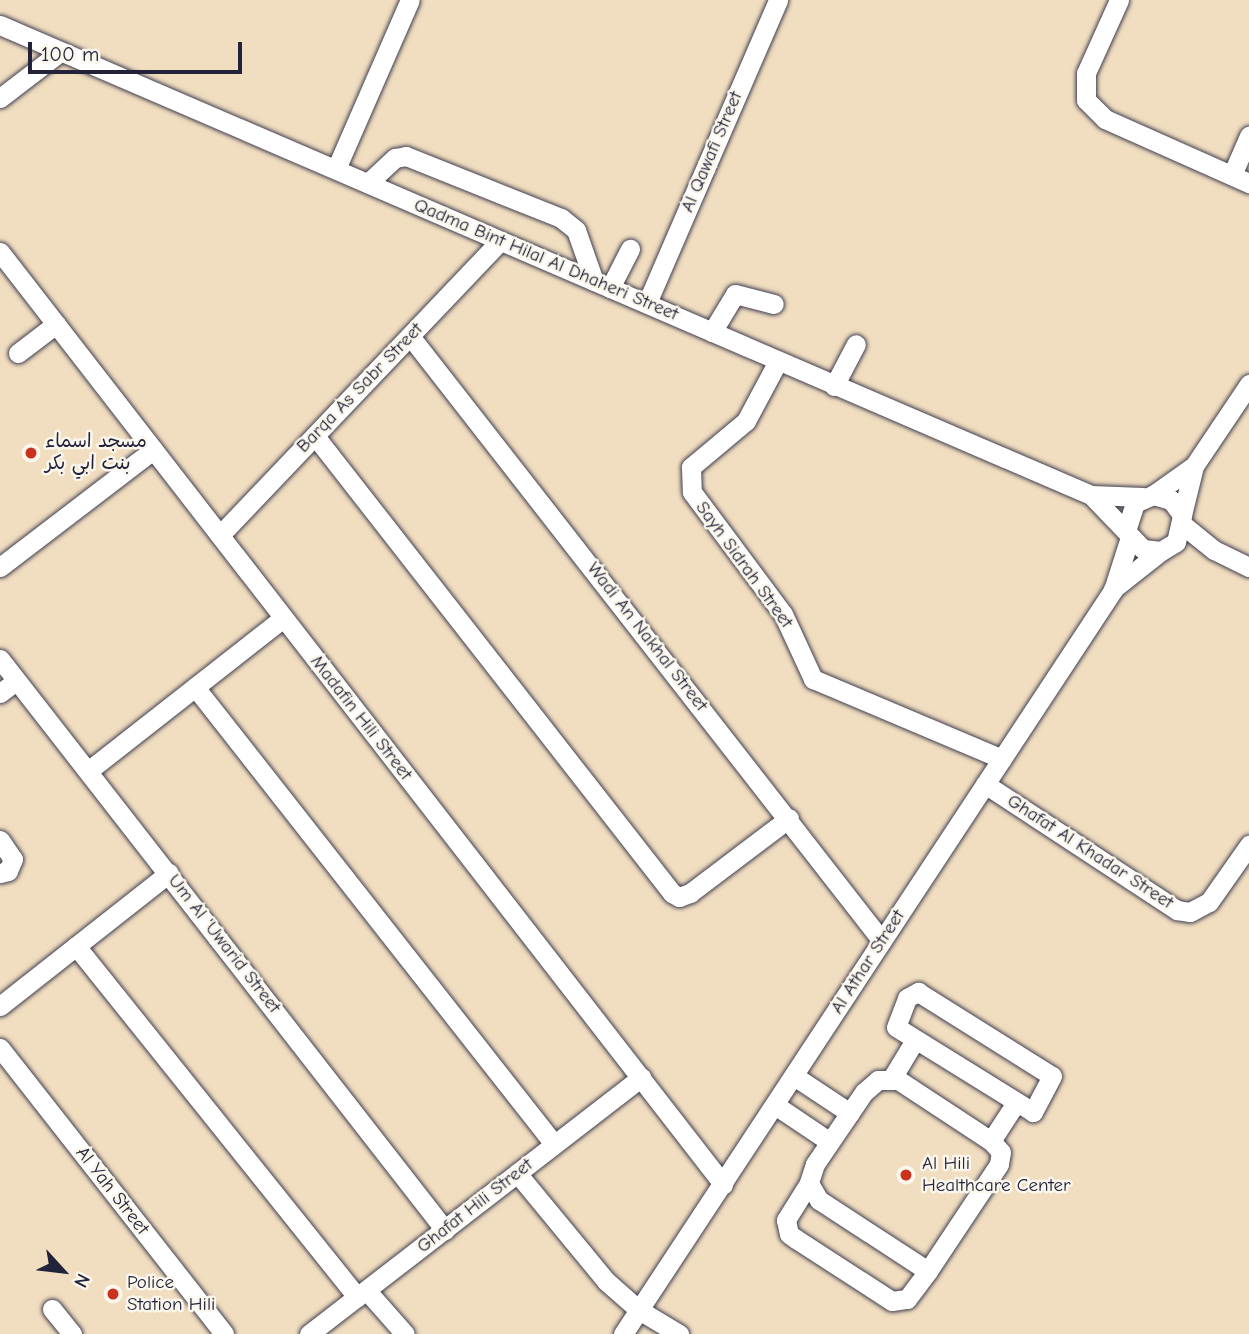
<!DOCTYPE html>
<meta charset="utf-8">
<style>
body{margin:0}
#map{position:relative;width:1249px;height:1334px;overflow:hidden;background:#f1dec0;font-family:"Comic Neue","Playpen Sans Arabic",sans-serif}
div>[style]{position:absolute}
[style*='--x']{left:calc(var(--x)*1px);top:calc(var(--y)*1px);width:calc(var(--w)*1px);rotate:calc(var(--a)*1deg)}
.roads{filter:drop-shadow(0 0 2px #413e4f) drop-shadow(0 0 2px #413e4f)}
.minor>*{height:19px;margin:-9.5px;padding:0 9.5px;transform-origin:9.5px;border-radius:9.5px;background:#fff}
.dots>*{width:19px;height:19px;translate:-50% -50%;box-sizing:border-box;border:4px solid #fbf7ec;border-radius:50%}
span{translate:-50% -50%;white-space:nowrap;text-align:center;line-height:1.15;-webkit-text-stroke:5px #fbf7ec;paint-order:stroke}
.street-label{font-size:19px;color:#22223b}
.poi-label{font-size:19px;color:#22223b}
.left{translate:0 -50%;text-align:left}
.north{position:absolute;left:28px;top:1236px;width:70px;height:70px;-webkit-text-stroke:5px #fbf7ec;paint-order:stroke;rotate:117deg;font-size:19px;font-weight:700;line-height:28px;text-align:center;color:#22223b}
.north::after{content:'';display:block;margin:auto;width:24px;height:32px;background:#22223b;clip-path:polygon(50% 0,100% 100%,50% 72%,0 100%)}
.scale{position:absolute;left:28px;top:42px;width:214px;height:32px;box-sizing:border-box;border:4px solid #22223b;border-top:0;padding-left:9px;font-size:21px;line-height:24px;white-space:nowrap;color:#22223b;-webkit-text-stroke:5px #fbf7ec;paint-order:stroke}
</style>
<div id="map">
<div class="roads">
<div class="minor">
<div style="--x:1119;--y:0;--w:80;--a:114.3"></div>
<div style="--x:1086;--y:73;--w:27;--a:90"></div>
<div style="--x:1086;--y:100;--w:27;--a:45"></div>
<div style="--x:1105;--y:119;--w:158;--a:24"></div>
<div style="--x:0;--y:25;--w:1188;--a:23.31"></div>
<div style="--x:1091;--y:495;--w:75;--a:46.1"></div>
<div style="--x:1143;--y:549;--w:18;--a:6"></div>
<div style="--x:1161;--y:551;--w:17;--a:-31"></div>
<div style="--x:1176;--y:542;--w:28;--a:-77"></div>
<div style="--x:1182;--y:515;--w:19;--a:-126"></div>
<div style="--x:1171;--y:500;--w:19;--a:-164"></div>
<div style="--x:1153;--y:495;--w:20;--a:156"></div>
<div style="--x:1135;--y:503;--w:26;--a:108"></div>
<div style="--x:0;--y:98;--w:76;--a:-37.5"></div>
<div style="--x:336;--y:169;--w:184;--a:-66.4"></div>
<div style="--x:1232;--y:175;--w:43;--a:-66.4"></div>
<div style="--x:368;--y:183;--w:37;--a:-43"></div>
<div style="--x:395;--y:158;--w:11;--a:-10"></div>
<div style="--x:406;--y:156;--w:167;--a:21.8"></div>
<div style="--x:561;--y:218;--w:19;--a:39"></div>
<div style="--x:576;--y:230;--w:54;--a:70.6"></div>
<div style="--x:0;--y:252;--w:1180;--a:52.2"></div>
<div style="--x:610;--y:288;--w:44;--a:-62.9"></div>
<div style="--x:647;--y:303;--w:330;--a:-66.6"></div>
<div style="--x:712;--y:332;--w:44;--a:-58.8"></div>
<div style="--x:735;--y:294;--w:40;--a:14.4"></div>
<div style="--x:410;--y:336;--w:767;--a:52.04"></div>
<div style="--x:18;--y:353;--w:48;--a:-37.3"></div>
<div style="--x:778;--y:361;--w:68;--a:118.1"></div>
<div style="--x:746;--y:421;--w:72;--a:140.1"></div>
<div style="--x:691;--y:467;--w:25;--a:88"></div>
<div style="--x:692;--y:492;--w:152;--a:53.3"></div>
<div style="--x:783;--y:614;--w:72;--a:65.2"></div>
<div style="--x:813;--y:679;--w:205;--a:22.9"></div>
<div style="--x:834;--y:386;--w:47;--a:-62.4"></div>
<div style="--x:315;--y:436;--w:580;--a:52"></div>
<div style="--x:672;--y:893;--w:8;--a:30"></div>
<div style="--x:679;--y:897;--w:12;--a:-20"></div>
<div style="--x:690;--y:893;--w:124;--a:-37.1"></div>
<div style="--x:1091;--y:495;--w:52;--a:2.2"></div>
<div style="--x:1153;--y:495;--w:50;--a:-35.3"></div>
<div style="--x:1182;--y:515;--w:50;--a:-76.2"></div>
<div style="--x:1194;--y:466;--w:99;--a:-56.1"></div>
<div style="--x:1183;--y:525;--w:40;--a:39"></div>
<div style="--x:1214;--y:550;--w:39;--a:26"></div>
<div style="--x:220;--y:535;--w:406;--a:-46.4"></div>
<div style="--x:0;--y:567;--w:193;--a:-37.4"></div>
<div style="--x:1113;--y:589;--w:61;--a:-38.4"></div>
<div style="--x:0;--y:659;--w:724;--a:52.07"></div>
<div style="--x:195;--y:687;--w:581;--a:51.85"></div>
<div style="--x:0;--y:693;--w:20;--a:-37"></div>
<div style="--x:88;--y:771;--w:248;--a:-38.1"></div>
<div style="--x:985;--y:784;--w:230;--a:33.3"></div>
<div style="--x:1177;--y:910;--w:13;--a:9"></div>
<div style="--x:1190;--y:912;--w:21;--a:-28"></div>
<div style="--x:1209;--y:902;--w:70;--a:-54.9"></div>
<div style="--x:0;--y:840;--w:23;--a:56"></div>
<div style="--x:13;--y:859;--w:13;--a:113"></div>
<div style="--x:8;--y:871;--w:8;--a:166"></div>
<div style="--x:76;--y:946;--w:450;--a:51.3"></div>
<div style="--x:918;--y:992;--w:158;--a:32.1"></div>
<div style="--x:1052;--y:1076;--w:41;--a:117.8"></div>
<div style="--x:1033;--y:1112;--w:161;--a:-148.2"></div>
<div style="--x:896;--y:1027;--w:31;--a:-69"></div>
<div style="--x:907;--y:998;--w:13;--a:-29"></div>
<div style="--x:0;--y:1006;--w:215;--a:-38.2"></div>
<div style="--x:0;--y:1048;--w:363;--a:51.9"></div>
<div style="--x:794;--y:1076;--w:67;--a:33.5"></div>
<div style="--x:892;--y:1078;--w:44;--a:-58.8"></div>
<div style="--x:775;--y:1105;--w:66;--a:33.9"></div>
<div style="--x:991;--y:1141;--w:44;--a:-57"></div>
<div style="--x:517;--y:1173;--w:140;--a:50.5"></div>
<div style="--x:606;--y:1281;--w:44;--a:41.3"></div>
<div style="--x:639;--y:1310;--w:47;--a:31"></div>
<div style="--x:809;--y:1183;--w:20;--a:60"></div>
<div style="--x:819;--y:1200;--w:130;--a:33.1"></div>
<div style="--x:928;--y:1271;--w:128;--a:-56.4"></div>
<div style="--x:999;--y:1164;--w:12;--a:-81"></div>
<div style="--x:1001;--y:1152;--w:15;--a:-132"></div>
<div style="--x:991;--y:1141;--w:111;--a:-146.7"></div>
<div style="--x:898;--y:1080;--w:20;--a:180"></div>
<div style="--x:878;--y:1080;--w:18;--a:139"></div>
<div style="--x:864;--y:1092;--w:87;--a:124.2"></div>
<div style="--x:815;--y:1164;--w:20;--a:108"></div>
<div style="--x:809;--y:1183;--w:44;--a:121.9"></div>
<div style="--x:786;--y:1220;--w:14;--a:78"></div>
<div style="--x:789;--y:1234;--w:9;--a:36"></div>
<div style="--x:796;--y:1239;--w:114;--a:32.9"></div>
<div style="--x:892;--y:1301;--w:15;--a:-8"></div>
<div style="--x:907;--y:1299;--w:35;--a:-53"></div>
<div style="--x:367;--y:1291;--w:57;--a:48.5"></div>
<div style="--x:52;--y:1309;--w:32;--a:51"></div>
<div style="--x:309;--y:1334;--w:420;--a:-37.7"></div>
<div style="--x:623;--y:1334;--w:891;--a:-56.63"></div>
<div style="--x:1113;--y:590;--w:56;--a:-72.2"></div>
</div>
</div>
<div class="dots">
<div style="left:31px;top:453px;background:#c8321e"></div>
<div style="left:906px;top:1175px;background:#c8321e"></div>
<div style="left:113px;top:1294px;background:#c8321e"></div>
</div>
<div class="street-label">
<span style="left:712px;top:152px;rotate:-67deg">Al Qawafi Street</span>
<span style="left:546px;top:260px;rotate:23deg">Qadma Bint Hilal Al Dhaheri Street</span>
<span style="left:360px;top:388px;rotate:-46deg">Barqa As Sabr Street</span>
<span style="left:744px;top:565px;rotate:54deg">Sayh Sidrah Street</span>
<span style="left:647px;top:637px;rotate:52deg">Wadi An Nakhal Street</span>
<span style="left:361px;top:718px;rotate:52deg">Madafin Hili Street</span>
<span style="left:1090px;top:852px;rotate:33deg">Ghafat Al Khadar Street</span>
<span style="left:224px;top:944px;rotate:52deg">Um Al 'Uwarid Street</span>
<span style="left:868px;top:962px;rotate:-57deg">Al Athar Street</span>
<span style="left:112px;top:1191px;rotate:52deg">Al Yah Street</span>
<span style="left:475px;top:1206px;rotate:-38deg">Ghafat Hili Street</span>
</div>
<div class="poi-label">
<span class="left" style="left:45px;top:453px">مسجد اسماء<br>بنت ابي بكر</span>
<span class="left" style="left:922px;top:1175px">Al Hili<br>Healthcare Center</span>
<span class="left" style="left:127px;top:1294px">Police<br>Station Hili</span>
</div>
<div class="north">N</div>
<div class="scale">100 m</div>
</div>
